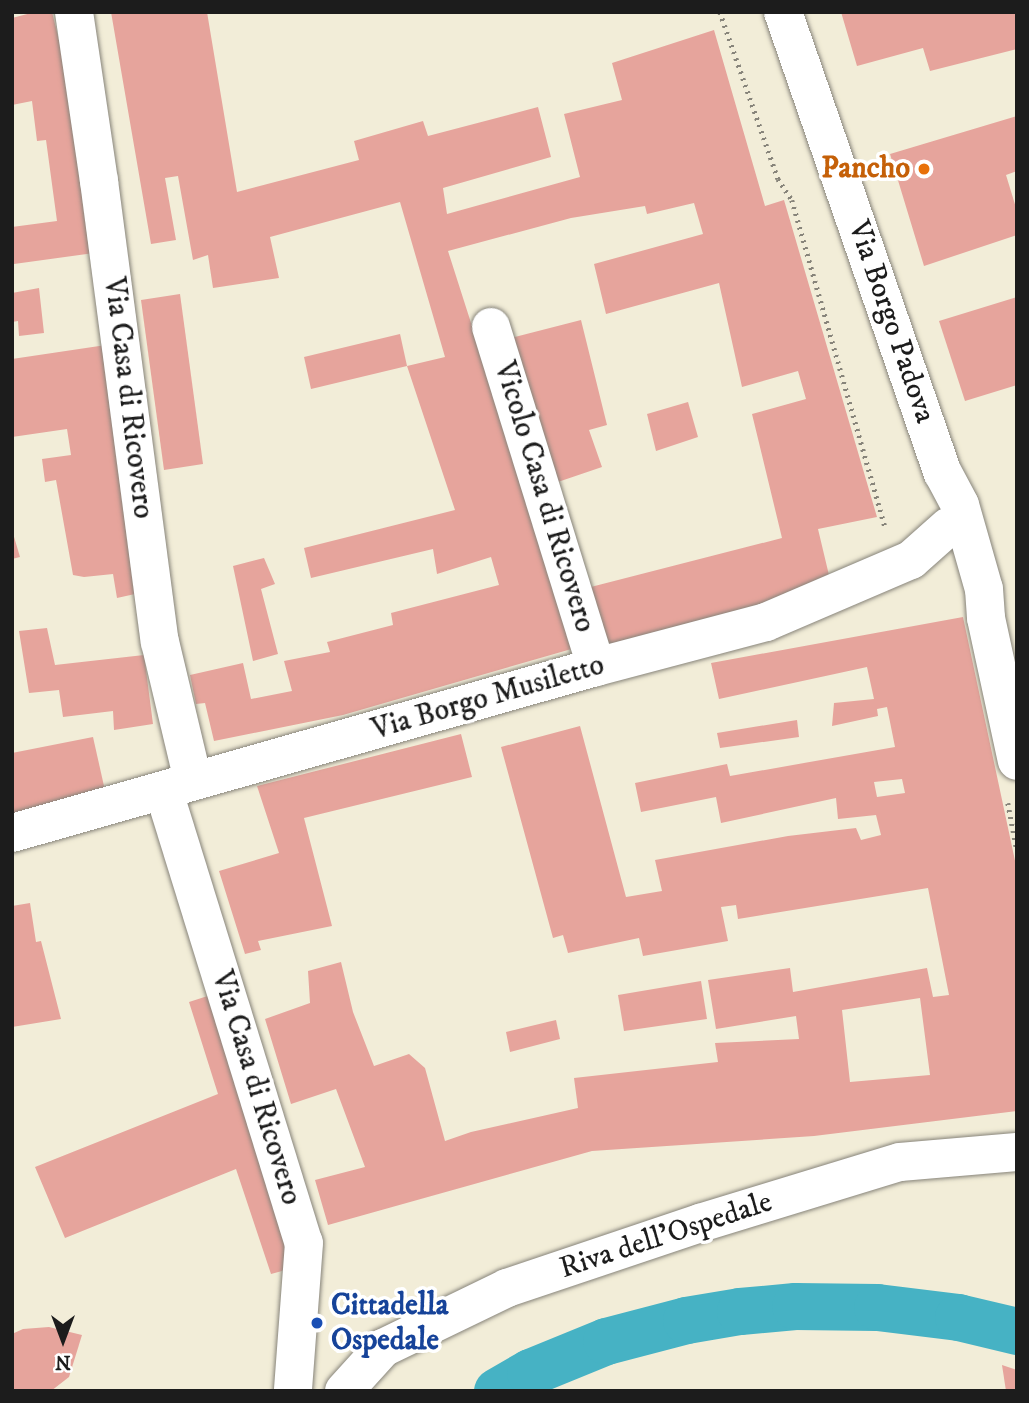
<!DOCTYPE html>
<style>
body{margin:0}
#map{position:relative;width:1029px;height:1403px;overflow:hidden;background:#f2edd8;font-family:"IM FELL DW Pica",serif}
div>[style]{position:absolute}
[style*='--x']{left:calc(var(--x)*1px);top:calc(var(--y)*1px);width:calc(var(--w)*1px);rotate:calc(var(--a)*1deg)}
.canal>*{height:47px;margin:-23.5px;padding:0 23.5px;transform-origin:23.5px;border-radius:23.5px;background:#46b2c4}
.building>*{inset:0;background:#e6a49c}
.path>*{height:4.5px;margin-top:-2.25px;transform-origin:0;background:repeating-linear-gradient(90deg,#87847a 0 2px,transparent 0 7px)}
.roads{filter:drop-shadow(0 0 2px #87847a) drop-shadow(0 0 2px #87847a)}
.minor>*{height:38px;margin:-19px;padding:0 19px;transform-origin:19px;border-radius:19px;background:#fff}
.dots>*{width:19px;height:19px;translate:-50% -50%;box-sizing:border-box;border:4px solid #fff;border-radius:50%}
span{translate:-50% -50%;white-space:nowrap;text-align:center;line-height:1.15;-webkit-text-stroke:7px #fff;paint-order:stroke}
.food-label{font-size:30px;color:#c56008;font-weight:700}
.right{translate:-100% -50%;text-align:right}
.street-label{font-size:30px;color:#1c1c1c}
.transit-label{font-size:30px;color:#164399;font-weight:700}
.left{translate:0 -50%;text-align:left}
.frame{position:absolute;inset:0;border:14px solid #1c1c1c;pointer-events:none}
.north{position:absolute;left:28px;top:1305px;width:70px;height:70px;-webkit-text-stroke:5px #fff;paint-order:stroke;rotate:180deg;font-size:19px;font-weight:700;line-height:28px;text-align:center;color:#1c1c1c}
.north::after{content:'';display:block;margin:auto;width:24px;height:32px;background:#1c1c1c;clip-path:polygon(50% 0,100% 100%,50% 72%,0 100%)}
</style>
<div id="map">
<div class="canal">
<div style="--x:497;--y:1391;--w:38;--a:-30"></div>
<div style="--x:530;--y:1372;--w:82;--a:-22.2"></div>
<div style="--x:606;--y:1341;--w:83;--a:-14.7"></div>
<div style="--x:686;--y:1320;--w:55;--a:-9.5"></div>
<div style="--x:740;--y:1311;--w:55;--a:-5.2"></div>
<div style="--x:795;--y:1306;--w:82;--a:0.7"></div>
<div style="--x:877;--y:1307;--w:82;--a:7"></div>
<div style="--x:958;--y:1317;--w:61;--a:13.3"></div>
</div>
<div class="building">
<div style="clip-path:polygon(35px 12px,52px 12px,72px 93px,94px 253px,14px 264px,12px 227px,57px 221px,46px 140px,37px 141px,32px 101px,12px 105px,12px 18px)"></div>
<div style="clip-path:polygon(111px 12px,207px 12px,237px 192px,359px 160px,354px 141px,423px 121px,428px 136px,538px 107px,551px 157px,443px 188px,447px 214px,580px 177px,564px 114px,622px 100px,612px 63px,714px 30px,765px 206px,784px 200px,877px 517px,818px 529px,833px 592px,602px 648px,583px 589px,782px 538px,752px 414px,806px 399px,798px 371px,742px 387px,719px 283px,606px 314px,594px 264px,703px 234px,694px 203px,647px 214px,645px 206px,571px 218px,448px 251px,575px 648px,343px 715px,214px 741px,205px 703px,196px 704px,190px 675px,243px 663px,251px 699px,292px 691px,284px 661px,330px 652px,327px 642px,393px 625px,391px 613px,499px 585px,491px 557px,437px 574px,433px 549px,311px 578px,304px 548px,455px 510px,407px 366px,445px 357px,400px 202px,270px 237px,279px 278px,213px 288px,208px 255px,193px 260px,178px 176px,165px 178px,176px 240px,151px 244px)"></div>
<div style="clip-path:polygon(841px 12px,1017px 12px,1017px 49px,930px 71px,923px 48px,857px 66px)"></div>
<div style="clip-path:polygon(1017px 116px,1017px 171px,1006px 175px,1017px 211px,1017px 235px,924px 266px,890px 154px)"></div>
<div style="clip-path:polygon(39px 288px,44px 333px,19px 336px,18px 321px,12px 322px,12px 293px)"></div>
<div style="clip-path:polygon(180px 294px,203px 464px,164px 470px,141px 300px)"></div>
<div style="clip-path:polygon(1017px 297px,1017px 385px,965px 401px,939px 321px)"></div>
<div style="clip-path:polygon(581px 320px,607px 425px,589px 430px,602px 467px,552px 484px,507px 339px)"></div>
<div style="clip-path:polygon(400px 334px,407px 366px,311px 389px,304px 357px)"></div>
<div style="clip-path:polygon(106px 345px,144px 592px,117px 598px,113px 574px,84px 577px,73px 575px,56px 480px,45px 482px,42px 459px,71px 455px,67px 429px,12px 437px,12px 359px)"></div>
<div style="clip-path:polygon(688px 402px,698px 437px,656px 451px,647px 414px)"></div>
<div style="clip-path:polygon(12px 530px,20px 557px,12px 559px)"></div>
<div style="clip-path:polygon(264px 558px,275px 584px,261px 589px,278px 654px,253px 661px,233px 566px)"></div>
<div style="clip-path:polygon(evenodd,963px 617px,1017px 870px,1017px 1111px,814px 1136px,592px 1151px,328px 1225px,315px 1180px,365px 1167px,336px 1089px,291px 1104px,265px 1019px,310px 1003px,308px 971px,341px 962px,353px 1012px,374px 1066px,409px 1054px,425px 1068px,445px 1141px,471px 1132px,578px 1108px,574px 1078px,718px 1062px,715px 1043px,799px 1039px,796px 1016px,716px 1029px,708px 980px,790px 968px,793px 992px,927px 968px,933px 997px,949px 995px,928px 888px,738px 919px,736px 905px,721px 907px,728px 941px,643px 956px,639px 938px,568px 953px,563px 935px,553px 938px,501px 747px,580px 726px,626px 897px,662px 891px,655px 860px,788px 836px,856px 828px,861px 840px,881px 835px,876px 815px,838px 819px,836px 798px,721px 823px,716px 797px,641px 812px,635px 783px,727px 764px,730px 776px,895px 747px,887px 707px,877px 709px,878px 716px,832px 726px,834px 703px,874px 699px,867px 667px,719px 699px,711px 663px,963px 617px,902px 779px,905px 793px,877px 797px,874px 782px,902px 779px,963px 617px,920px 998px,930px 1075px,850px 1082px,842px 1010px,920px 998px)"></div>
<div style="clip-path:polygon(47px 628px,55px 665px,144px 655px,153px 724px,114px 730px,113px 711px,63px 717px,59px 690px,29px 693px,19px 631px)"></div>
<div style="clip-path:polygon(797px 720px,799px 737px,720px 748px,717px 733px)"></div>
<div style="clip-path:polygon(461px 734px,472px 777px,304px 818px,332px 926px,258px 941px,261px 950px,245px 954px,219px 871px,279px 853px,257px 786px)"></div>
<div style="clip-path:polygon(93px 737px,106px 795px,12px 818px,12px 753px)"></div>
<div style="clip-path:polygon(30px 903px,36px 942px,41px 941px,61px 1019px,12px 1027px,12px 906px)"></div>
<div style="clip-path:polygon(701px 981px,707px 1019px,624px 1031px,618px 995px)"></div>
<div style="clip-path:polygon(217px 993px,292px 1261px,282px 1271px,271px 1274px,236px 1169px,65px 1238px,35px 1167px,218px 1094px,189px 1002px)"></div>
<div style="clip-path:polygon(556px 1020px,560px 1039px,510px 1052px,506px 1032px)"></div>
<div style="clip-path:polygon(49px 1327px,82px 1335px,69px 1377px,51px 1391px,12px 1391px,12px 1334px,23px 1329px)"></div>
<div style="clip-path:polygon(1002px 1365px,1017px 1370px,1017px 1391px,1006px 1391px)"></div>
</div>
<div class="path">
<div style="--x:720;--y:12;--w:177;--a:70.8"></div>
<div style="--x:778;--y:179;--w:25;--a:56"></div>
<div style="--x:792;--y:200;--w:340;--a:74.1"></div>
<div style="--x:1008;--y:803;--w:48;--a:79.2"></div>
</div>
<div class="roads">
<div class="minor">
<div style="--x:74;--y:12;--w:171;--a:81.6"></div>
<div style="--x:99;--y:181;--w:465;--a:82.5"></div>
<div style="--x:160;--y:642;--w:143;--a:76.6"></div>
<div style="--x:783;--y:12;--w:488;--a:70.9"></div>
<div style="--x:943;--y:473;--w:36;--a:62"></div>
<div style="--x:960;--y:505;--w:87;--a:74.1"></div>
<div style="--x:984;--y:589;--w:29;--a:86"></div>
<div style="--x:986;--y:618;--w:146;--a:77.8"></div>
<div style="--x:491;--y:327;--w:356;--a:72.8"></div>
<div style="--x:164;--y:792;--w:472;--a:72.8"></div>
<div style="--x:304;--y:1243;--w:148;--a:94.3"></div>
<div style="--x:12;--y:833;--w:607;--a:-15.87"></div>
<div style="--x:596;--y:667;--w:176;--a:-14.8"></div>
<div style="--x:766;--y:622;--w:158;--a:-23.2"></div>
<div style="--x:911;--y:560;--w:50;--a:-41.7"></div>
<div style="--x:344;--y:1391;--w:58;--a:-47.8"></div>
<div style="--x:383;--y:1348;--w:138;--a:-25.8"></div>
<div style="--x:507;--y:1288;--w:204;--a:-18.6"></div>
<div style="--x:700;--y:1223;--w:209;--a:-17"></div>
<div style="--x:900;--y:1162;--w:117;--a:-4.9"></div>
</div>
</div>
<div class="dots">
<div style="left:924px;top:169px;background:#e8710a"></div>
<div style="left:317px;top:1323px;background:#1a4fb4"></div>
</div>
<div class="food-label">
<span class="right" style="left:910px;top:169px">Pancho</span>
</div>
<div class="street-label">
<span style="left:891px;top:322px;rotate:71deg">Via Borgo Padova</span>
<span style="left:128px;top:398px;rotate:83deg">Via Casa di Ricovero</span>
<span style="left:544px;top:497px;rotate:73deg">Vicolo Casa di Ricovero</span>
<span style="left:488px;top:698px;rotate:-16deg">Via Borgo Musiletto</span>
<span style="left:256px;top:1088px;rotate:73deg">Via Casa di Ricovero</span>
<span style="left:666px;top:1236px;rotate:-18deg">Riva dell'Ospedale</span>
</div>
<div class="transit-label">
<span class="left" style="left:331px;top:1323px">Cittadella<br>Ospedale</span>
</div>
<div class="frame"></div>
<div class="north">N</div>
</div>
